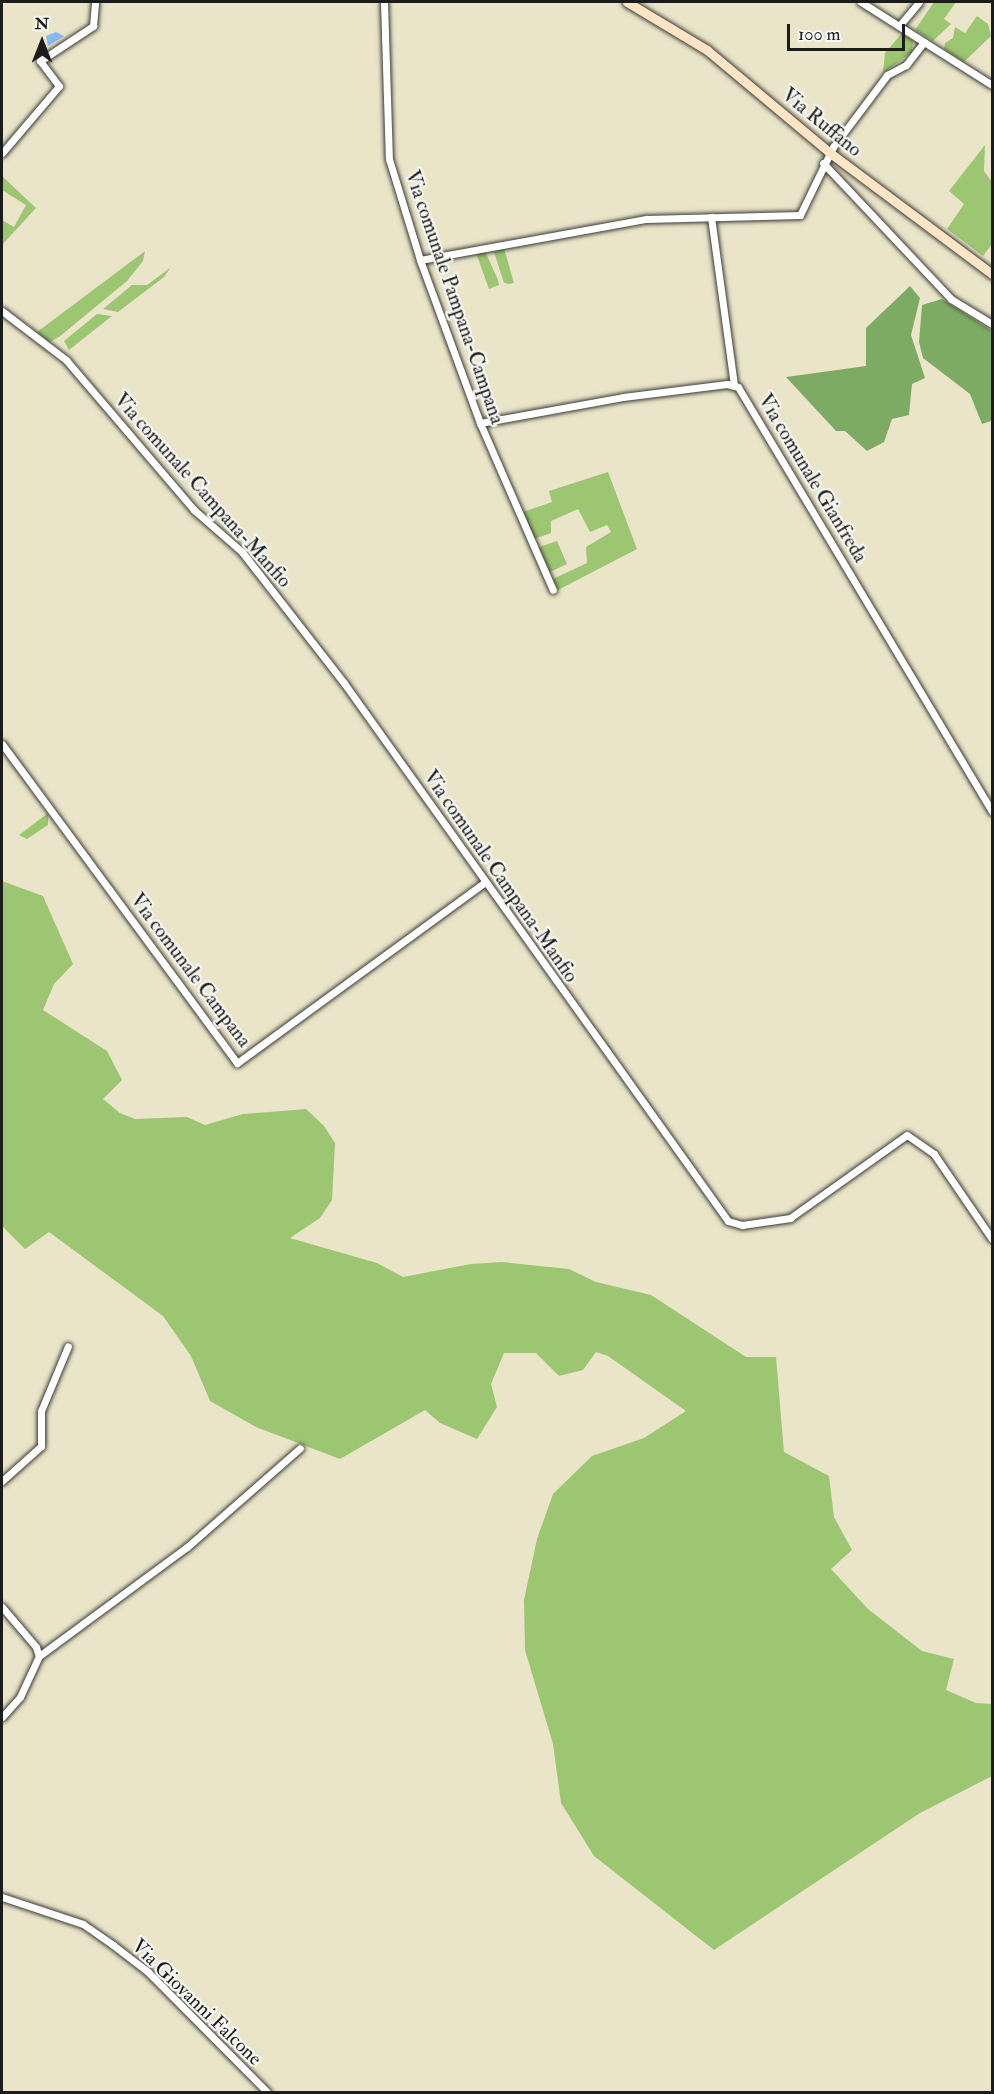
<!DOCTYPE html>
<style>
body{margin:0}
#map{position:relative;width:994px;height:2094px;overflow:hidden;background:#eae5c9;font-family:"IM FELL Double Pica",serif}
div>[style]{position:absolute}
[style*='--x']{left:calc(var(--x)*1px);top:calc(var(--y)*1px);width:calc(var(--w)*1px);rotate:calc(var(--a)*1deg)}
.green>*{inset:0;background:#9dc672}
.forest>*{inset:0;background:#7eab64}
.water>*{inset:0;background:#84baf3}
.roads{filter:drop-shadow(0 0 2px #3b3a36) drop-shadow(0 0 2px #3b3a36)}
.street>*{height:7px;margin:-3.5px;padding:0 3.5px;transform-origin:3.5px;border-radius:3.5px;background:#fff}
.secondary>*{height:9px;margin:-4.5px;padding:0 4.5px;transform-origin:4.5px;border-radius:4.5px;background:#fde5c5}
span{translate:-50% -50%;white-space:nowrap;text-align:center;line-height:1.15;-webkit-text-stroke:4.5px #f6f6f2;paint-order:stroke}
.street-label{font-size:20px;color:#1c1c1c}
.frame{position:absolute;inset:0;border:3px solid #1c1c1c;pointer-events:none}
.north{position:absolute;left:12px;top:12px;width:60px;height:60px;-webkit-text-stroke:4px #f6f6f2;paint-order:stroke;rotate:0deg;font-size:16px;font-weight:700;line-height:24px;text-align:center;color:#1c1c1c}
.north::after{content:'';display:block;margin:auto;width:21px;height:27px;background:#1c1c1c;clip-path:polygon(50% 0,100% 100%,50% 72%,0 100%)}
.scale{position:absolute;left:787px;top:24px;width:118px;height:27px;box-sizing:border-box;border:3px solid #1c1c1c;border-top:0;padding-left:8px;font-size:18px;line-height:21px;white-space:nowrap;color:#1c1c1c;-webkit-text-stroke:4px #f6f6f2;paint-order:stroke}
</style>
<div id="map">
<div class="green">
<div style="clip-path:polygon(934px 2px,956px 2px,944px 19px,951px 24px,933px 41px,915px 30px)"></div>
<div style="clip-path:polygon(977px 16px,988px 24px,991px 36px,964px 62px,944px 49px,945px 43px,953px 38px,955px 27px,965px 33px)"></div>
<div style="clip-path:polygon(902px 33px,913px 41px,912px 52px,883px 73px,885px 53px)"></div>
<div style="clip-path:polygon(985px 145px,984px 171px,992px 182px,992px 244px,983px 256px,947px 229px,964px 204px,949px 191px)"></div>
<div style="clip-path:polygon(2px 176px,36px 208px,2px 245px,2px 220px,14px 227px,26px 205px,2px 190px)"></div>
<div style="clip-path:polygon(504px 248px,514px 283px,509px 284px,504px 283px,494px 252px)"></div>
<div style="clip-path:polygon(145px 251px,143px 261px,127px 281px,59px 337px,50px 342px,37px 332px)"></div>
<div style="clip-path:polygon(485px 251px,498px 280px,499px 285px,489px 289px,476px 253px)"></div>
<div style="clip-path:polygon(170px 268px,164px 277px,118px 312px,103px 309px,132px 285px,147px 285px)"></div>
<div style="clip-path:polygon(97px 314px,112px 316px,69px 350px,64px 341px)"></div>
<div style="clip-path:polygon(608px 472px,637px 549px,558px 590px,553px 579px,587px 563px,586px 547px,611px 532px,607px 525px,590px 532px,578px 509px,551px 521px,551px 533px,534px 539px,523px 512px,552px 502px,549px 491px)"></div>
<div style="clip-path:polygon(557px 541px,567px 564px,550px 572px,539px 547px)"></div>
<div style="clip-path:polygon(48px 813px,48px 825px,27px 839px,19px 835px)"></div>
<div style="clip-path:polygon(2px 881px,43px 896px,73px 964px,54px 984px,43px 1010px,107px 1051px,122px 1080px,103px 1099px,120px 1113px,135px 1119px,187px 1117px,205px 1125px,243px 1114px,306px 1109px,324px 1126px,335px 1143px,332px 1200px,320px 1218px,290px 1238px,377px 1263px,403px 1277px,471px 1264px,502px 1262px,569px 1269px,596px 1282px,651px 1295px,746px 1357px,776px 1357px,784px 1452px,829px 1476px,834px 1517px,852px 1550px,831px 1569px,868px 1609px,922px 1651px,954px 1659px,946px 1690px,976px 1703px,992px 1704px,992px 1776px,920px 1813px,714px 1950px,594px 1856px,561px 1803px,553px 1744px,525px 1650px,524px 1600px,537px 1539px,553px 1494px,592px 1456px,644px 1438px,686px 1411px,608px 1356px,596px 1352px,583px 1370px,559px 1376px,536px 1353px,504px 1353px,491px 1384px,497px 1407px,477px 1439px,440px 1423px,425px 1410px,340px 1459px,256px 1427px,210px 1401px,191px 1356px,163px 1316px,49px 1232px,25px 1249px,2px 1226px)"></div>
</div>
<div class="forest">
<div style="clip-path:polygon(910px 286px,920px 298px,911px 335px,925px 378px,912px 384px,909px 415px,892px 419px,884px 442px,867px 451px,845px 431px,836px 431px,786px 377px,866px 366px,866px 328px)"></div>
<div style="clip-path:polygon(942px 299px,992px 331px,991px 421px,982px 424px,970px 394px,923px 358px,919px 342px,922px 305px)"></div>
</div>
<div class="water">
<div style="clip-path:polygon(56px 32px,64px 36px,48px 46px,46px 36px)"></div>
</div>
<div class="roads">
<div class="street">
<div style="--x:384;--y:2;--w:157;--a:88.2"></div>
<div style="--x:389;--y:159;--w:106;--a:72.9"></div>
<div style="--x:420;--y:260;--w:174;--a:69.8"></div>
<div style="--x:480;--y:423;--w:182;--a:66.4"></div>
<div style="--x:899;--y:26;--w:31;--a:-50"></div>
<div style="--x:924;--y:42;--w:80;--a:32.3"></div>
<div style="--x:2;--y:153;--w:88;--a:-49.6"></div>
<div style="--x:59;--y:86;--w:31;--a:-127"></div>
<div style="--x:40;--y:61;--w:64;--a:-33.4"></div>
<div style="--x:93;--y:26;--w:24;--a:-85"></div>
<div style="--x:823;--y:163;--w:187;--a:46.7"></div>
<div style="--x:951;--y:299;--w:48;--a:31.4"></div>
<div style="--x:711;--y:217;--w:169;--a:82.2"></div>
<div style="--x:420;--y:260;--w:230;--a:-10.3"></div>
<div style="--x:646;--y:219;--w:154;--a:-1.5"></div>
<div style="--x:800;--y:215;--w:76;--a:-64.1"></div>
<div style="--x:833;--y:147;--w:90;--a:-53.1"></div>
<div style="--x:887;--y:75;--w:21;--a:-28"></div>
<div style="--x:906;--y:65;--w:29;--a:-52"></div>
<div style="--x:924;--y:42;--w:75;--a:-147.6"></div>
<div style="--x:2;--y:311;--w:81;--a:37.4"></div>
<div style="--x:66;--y:360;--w:197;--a:49.5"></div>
<div style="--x:194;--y:510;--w:64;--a:41.2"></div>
<div style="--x:242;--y:552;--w:166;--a:52.1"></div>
<div style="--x:344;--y:683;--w:661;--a:54.48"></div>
<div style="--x:728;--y:1221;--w:15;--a:16"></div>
<div style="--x:742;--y:1225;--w:49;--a:-8.3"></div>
<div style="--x:790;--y:1218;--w:143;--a:-35.4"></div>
<div style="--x:907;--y:1135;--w:33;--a:35"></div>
<div style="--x:934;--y:1154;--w:103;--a:55.7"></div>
<div style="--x:480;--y:423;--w:145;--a:-10.3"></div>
<div style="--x:623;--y:397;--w:105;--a:-7.1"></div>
<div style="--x:727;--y:384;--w:11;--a:15"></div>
<div style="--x:738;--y:387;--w:495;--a:59.1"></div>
<div style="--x:2;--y:744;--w:396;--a:53.6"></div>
<div style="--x:237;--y:1063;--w:306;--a:-36.1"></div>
<div style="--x:2;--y:1481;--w:52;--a:-41.9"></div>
<div style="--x:41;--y:1446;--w:35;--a:-90"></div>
<div style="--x:41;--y:1411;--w:70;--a:-67.4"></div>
<div style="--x:2;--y:1607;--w:52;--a:49.6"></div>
<div style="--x:36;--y:1647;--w:9;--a:72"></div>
<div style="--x:39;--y:1656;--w:45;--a:114.9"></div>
<div style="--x:20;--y:1697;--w:27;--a:132"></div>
<div style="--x:39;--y:1656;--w:184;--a:-36.4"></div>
<div style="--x:187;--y:1547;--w:150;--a:-41.2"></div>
<div style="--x:2;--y:1897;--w:85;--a:18.4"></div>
<div style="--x:83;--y:1924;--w:37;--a:35"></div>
<div style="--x:113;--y:1945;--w:44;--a:37.6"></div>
<div style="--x:148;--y:1972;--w:169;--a:45.2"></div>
</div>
<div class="secondary">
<div style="--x:627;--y:2;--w:93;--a:31"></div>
<div style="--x:707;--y:50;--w:159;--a:39.9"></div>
<div style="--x:829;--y:152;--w:204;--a:36.8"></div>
</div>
</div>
<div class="street-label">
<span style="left:822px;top:122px;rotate:39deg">Via Ruffano</span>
<span style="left:455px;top:297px;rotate:71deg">Via comunale Pampana-Campana</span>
<span style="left:813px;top:478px;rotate:59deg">Via comunale Gianfreda</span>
<span style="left:203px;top:490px;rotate:48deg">Via comunale Campana-Manfio</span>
<span style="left:501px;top:876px;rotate:55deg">Via comunale Campana-Manfio</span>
<span style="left:191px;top:970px;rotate:53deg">Via comunale Campana</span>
<span style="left:197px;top:2002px;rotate:44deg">Via Giovanni Falcone</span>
</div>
<div class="frame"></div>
<div class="north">N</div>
<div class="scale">100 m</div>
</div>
